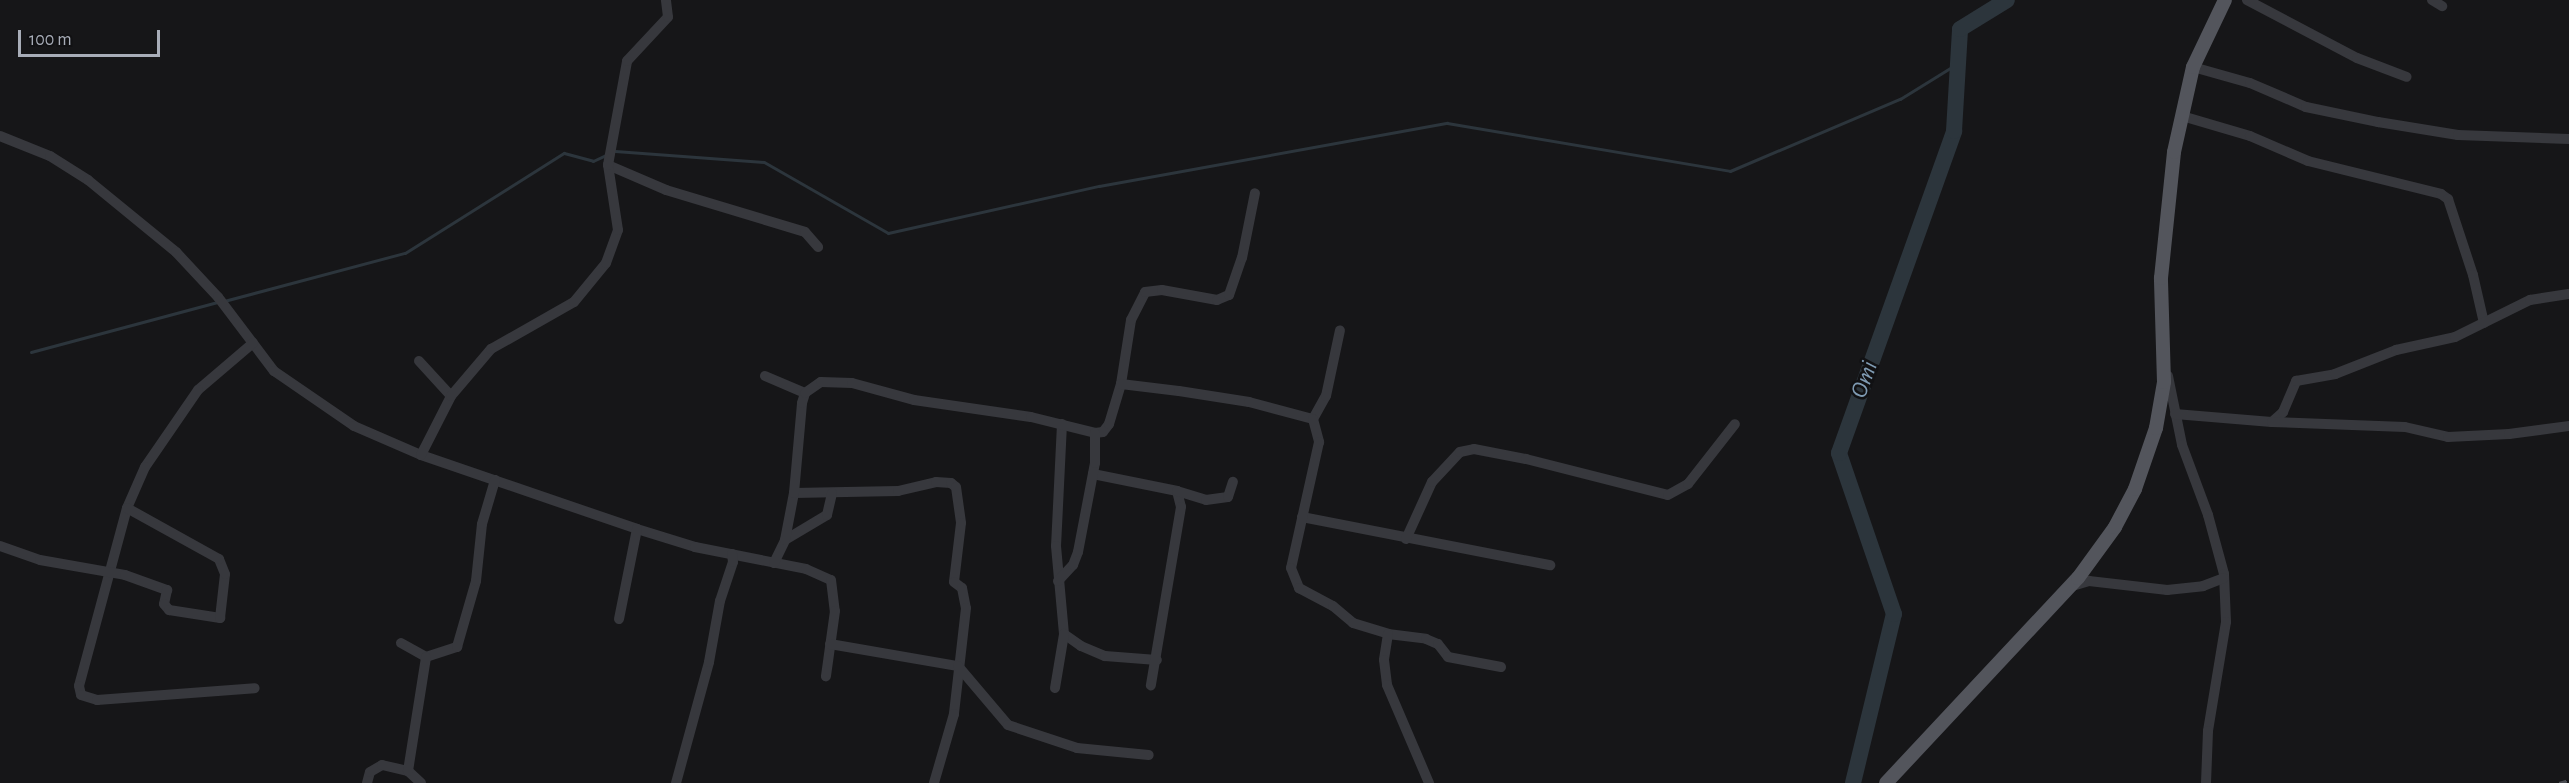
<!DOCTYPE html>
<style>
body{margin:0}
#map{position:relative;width:2569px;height:783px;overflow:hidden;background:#161618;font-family:"Alegreya Sans",sans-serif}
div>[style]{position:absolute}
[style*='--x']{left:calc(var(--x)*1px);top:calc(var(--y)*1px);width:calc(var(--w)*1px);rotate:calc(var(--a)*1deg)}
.stream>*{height:3px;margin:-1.5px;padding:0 1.5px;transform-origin:1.5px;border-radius:1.5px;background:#2c353c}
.river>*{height:16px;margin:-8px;padding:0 8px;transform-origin:8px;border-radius:8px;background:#2c353c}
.minor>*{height:10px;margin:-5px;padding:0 5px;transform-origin:5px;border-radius:5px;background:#37383d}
.major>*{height:14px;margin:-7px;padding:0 7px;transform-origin:7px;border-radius:7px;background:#53555c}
.rail>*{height:3px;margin-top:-1.5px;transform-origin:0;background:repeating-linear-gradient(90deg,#4a4c52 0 8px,transparent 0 14px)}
span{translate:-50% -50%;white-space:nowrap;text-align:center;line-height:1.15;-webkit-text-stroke:5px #111113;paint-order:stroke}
.water-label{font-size:24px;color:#7f9bb3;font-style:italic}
.scale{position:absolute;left:18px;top:30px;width:142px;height:27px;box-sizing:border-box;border:3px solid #a8adb8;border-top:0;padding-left:8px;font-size:18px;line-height:21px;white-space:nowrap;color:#a8adb8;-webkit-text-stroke:4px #111113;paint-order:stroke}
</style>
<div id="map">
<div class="stream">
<div style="--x:615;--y:151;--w:149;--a:4.2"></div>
<div style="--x:764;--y:162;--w:143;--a:29.8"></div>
<div style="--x:888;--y:233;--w:216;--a:-12.6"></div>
<div style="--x:1099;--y:186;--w:354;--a:-10.3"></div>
<div style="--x:1447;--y:123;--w:287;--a:9.6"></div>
<div style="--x:1730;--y:171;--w:185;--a:-23"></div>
<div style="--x:1900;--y:99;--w:68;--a:-31.8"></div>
<div style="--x:224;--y:301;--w:187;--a:-14.9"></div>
<div style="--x:405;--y:253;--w:188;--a:-32.2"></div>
<div style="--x:564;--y:153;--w:30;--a:15"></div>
<div style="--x:593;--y:161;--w:14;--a:-25"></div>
<div style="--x:31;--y:352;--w:193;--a:-15"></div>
</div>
<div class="river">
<div style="--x:1853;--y:783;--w:174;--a:-76.4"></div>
<div style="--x:1894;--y:614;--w:170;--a:-108.9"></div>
<div style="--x:1839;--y:453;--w:342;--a:-70.3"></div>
<div style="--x:1954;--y:131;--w:102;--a:-86.6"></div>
<div style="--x:1960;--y:29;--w:55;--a:-31.7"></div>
</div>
<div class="minor">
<div style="--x:2247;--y:0;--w:124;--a:27.8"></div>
<div style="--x:2357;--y:58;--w:53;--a:20.8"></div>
<div style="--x:2432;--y:0;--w:12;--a:31"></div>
<div style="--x:2193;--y:67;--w:59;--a:15.7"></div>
<div style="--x:2250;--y:83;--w:61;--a:23.2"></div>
<div style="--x:2306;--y:107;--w:74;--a:11.8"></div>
<div style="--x:2378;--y:122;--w:81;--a:9.2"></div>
<div style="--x:2458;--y:135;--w:111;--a:2.1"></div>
<div style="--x:2182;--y:116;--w:71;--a:16.4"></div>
<div style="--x:2250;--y:136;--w:63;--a:23.3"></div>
<div style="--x:2308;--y:161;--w:137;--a:13.9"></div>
<div style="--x:2441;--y:194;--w:9;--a:36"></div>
<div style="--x:2448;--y:199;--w:80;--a:71.8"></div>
<div style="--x:2473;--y:275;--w:49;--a:77.1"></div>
<div style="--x:0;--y:136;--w:54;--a:21.8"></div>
<div style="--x:50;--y:156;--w:45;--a:32.3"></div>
<div style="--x:88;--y:180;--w:114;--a:39.3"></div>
<div style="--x:176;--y:252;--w:62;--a:47"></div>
<div style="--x:218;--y:297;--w:93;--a:52.9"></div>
<div style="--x:274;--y:371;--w:97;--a:34.5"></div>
<div style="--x:354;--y:426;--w:73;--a:23.4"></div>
<div style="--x:421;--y:455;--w:228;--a:18.9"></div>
<div style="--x:637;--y:529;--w:61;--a:17.2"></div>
<div style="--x:695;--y:547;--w:113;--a:11.2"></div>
<div style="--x:806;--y:569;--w:27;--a:24"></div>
<div style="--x:831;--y:580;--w:31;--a:83"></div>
<div style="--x:835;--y:611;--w:66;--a:97.9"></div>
<div style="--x:608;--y:165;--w:63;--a:23.3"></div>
<div style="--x:666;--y:190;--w:145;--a:16.8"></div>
<div style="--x:805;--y:232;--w:20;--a:49"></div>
<div style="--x:253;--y:343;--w:72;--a:139.5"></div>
<div style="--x:198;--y:390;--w:93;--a:124.5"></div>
<div style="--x:145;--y:467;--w:45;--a:113.7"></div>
<div style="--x:127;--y:508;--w:184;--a:105.1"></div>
<div style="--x:79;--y:686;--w:9;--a:77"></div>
<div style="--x:81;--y:695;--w:17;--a:17"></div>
<div style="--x:97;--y:700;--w:158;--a:-4.3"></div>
<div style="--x:419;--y:361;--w:47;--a:47.6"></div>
<div style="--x:765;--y:376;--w:43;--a:23"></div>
<div style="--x:2168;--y:376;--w:70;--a:78.5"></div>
<div style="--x:2182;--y:445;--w:75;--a:69.6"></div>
<div style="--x:2208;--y:515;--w:61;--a:74.8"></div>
<div style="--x:2224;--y:574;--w:48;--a:87.6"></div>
<div style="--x:2226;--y:622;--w:110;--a:99.4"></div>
<div style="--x:2208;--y:731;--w:52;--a:92.2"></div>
<div style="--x:1121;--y:384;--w:65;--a:-81.1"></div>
<div style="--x:1131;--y:320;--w:31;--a:-63"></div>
<div style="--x:1145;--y:292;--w:17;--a:-7"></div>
<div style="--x:1162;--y:290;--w:56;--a:10.3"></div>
<div style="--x:1217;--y:300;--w:13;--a:-23"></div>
<div style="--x:1229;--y:295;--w:39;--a:-71"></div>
<div style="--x:1242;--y:258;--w:66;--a:-78.7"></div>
<div style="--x:2175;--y:414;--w:97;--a:4.7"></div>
<div style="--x:2272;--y:422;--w:15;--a:-42"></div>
<div style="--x:2283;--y:412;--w:34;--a:-67"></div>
<div style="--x:2296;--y:381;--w:40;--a:-10"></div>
<div style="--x:2335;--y:374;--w:66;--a:-21.5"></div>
<div style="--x:2396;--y:350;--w:60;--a:-12.4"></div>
<div style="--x:2455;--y:337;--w:84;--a:-26.3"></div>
<div style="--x:2530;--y:300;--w:39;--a:-9"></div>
<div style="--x:1313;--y:419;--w:26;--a:-61"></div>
<div style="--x:1326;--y:396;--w:67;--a:-78"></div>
<div style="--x:2272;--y:422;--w:133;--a:2.2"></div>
<div style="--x:2405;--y:427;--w:44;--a:13.1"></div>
<div style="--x:2448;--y:437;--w:61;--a:-2.8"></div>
<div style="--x:2509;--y:434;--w:61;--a:-7.6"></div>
<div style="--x:1062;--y:424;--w:122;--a:92.8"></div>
<div style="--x:1056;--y:546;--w:88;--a:84.8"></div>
<div style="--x:1064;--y:634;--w:21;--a:35"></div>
<div style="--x:1081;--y:646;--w:26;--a:23"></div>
<div style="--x:1105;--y:656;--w:52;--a:4.4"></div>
<div style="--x:421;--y:455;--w:66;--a:-63"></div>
<div style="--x:451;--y:396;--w:62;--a:-49.6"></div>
<div style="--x:491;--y:349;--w:95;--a:-29.5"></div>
<div style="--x:574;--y:302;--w:50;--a:-50.6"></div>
<div style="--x:606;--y:263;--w:35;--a:-70"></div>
<div style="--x:618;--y:230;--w:66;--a:-98.7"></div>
<div style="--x:608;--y:165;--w:106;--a:-79.6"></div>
<div style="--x:627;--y:61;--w:60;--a:-47"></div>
<div style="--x:668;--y:17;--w:17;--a:-97"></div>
<div style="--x:1093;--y:474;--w:86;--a:11.4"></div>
<div style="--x:1177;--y:491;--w:16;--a:76"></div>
<div style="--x:1181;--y:507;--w:181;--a:99.6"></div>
<div style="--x:1177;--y:491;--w:30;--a:17"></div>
<div style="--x:1206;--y:500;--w:22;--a:-8"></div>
<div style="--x:1228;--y:497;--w:16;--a:-72"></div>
<div style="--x:794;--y:493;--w:104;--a:-1.1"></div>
<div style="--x:898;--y:491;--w:39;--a:-13"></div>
<div style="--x:936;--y:482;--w:15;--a:4"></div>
<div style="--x:951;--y:483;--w:6;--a:39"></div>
<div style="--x:956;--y:487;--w:36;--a:82"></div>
<div style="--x:961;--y:523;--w:59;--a:96.8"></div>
<div style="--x:954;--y:582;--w:10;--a:37"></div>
<div style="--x:962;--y:588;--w:20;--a:79"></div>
<div style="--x:966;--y:608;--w:107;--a:96.5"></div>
<div style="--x:954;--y:714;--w:72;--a:106.2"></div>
<div style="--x:1302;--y:517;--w:253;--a:11"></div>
<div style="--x:1406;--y:539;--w:63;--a:-65.5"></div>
<div style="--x:1432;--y:482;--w:41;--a:-47"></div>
<div style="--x:1460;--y:452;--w:14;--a:-12"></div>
<div style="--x:1474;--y:449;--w:53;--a:10.9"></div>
<div style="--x:1526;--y:459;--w:146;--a:14.2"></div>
<div style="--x:1668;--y:495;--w:23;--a:-29"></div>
<div style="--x:1688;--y:484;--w:76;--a:-51.9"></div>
<div style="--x:785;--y:540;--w:49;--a:-30.8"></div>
<div style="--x:827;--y:515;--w:22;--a:-77"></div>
<div style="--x:0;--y:546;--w:42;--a:19.3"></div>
<div style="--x:40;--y:560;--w:86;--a:10"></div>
<div style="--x:125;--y:575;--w:45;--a:19.7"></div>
<div style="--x:167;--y:590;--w:14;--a:102"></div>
<div style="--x:164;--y:604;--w:8;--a:50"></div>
<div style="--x:169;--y:610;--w:52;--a:8.9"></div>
<div style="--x:220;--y:618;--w:44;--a:-83.5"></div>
<div style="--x:225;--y:574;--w:16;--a:-112"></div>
<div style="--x:219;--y:559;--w:105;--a:-151"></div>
<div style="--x:774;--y:563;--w:25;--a:-64"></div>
<div style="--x:785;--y:540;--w:48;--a:-79.2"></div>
<div style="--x:794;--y:493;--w:90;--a:-84.9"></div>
<div style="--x:802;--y:403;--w:10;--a:-73"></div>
<div style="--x:805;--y:393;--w:19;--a:-35"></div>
<div style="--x:821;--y:382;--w:31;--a:2"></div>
<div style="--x:852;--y:383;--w:64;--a:15.3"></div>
<div style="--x:914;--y:400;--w:118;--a:8.3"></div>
<div style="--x:1031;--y:417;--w:66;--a:14"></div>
<div style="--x:1095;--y:433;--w:8;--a:-7"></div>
<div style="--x:1103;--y:432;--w:10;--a:-53"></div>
<div style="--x:1109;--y:424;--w:42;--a:-73.3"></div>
<div style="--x:1121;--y:384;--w:58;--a:6.9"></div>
<div style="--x:1179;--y:391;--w:71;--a:8.9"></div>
<div style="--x:1249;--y:402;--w:66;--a:14.9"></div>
<div style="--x:1313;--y:419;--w:24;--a:75"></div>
<div style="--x:1319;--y:442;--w:129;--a:102.5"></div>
<div style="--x:1291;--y:568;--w:22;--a:68"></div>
<div style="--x:1299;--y:588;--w:38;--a:28"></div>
<div style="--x:1333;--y:606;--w:26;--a:40"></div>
<div style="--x:1353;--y:623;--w:37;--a:17"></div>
<div style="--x:1388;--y:634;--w:38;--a:7"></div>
<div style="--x:1426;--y:639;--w:13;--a:23"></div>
<div style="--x:1438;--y:644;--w:16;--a:52"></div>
<div style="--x:1448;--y:657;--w:54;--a:10.7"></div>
<div style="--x:1058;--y:581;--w:22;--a:-47"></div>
<div style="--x:1073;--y:565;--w:14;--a:-69"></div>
<div style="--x:1078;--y:552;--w:91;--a:-79.2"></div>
<div style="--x:1095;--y:463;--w:30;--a:-90"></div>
<div style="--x:2069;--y:587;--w:21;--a:-17"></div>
<div style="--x:2089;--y:581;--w:79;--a:6.6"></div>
<div style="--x:2167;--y:590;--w:36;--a:-6"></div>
<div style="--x:2203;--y:586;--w:22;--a:-21"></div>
<div style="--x:619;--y:619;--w:92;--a:-78.7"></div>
<div style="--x:1388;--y:634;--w:26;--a:99"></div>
<div style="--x:1384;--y:660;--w:25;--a:83"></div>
<div style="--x:1387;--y:685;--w:107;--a:66.8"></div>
<div style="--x:401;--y:643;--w:29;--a:29"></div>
<div style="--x:426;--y:657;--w:33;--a:-18"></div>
<div style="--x:457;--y:647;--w:69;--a:-73.9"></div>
<div style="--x:476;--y:581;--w:57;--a:-84"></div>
<div style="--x:482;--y:524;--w:46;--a:-73.5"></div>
<div style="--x:830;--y:644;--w:130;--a:9.8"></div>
<div style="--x:958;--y:666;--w:77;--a:49.7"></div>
<div style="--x:1008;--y:725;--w:73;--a:18.4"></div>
<div style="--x:1077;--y:748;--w:72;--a:5.6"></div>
<div style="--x:1055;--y:688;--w:55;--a:-80.5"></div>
<div style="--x:367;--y:783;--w:11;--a:-75"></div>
<div style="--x:370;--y:772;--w:14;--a:-30"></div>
<div style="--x:382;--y:765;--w:27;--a:13"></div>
<div style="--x:421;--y:783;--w:18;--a:-137"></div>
<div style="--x:408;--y:771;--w:115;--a:-81"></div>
<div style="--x:676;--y:783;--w:125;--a:-74.7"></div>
<div style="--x:709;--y:662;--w:62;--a:-79.8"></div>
<div style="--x:720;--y:601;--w:41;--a:-71.6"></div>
<div style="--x:733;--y:562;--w:8;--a:-97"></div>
</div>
<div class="major">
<div style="--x:1886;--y:783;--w:281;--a:-46.9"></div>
<div style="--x:2078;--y:578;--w:63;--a:-54"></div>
<div style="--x:2115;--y:527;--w:43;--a:-62.2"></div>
<div style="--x:2135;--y:489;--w:65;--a:-71"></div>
<div style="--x:2156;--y:428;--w:47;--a:-80.1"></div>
<div style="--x:2164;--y:382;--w:104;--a:-91.7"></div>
<div style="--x:2161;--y:278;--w:127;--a:-84.1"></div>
<div style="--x:2174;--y:152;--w:87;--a:-77.4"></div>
<div style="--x:2193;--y:67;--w:74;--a:-64.5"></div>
</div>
<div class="rail">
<div style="--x:2559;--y:783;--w:10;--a:-17"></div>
</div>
<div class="water-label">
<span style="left:1865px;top:380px;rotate:-70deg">Omi</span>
</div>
<div class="scale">100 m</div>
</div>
